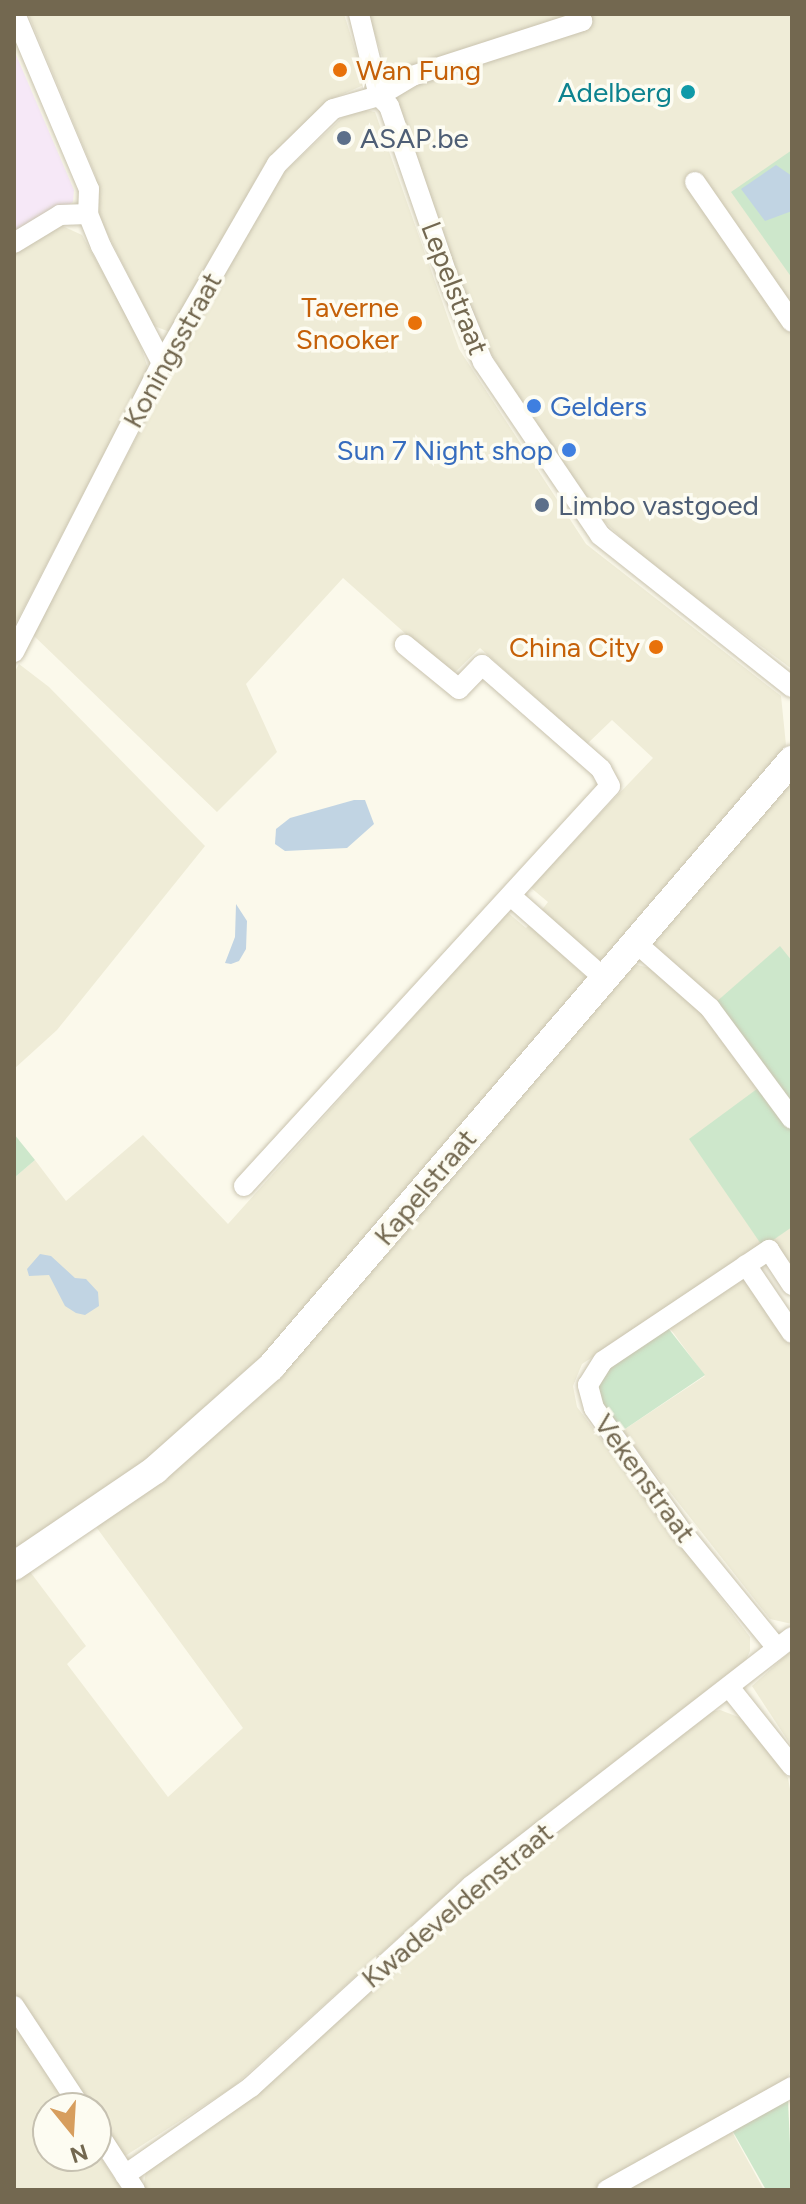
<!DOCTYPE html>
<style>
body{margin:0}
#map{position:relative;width:806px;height:2204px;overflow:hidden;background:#fbf9eb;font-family:Figtree,sans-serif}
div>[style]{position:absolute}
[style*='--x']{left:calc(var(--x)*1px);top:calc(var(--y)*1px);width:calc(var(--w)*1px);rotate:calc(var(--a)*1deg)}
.residential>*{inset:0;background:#efecd7}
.education>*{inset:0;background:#f6e8f7}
.green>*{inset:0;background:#cde7cb}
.water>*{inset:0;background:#c1d4e3}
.roads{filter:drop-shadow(0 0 2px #c9c3af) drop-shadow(0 0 2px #c9c3af)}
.street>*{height:20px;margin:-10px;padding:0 10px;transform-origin:10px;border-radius:10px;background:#fff}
.secondary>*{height:28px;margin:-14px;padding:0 14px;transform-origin:14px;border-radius:14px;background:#fff}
.dots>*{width:22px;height:22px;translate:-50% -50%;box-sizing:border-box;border:4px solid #fdfcf2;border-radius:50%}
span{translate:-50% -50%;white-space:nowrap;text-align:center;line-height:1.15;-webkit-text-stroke:7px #fdfcf2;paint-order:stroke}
.food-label{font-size:28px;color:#c56008}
.left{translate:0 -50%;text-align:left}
.right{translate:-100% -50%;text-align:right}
.culture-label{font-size:28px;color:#0d838f}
.service-label{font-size:28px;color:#4e5e75}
.street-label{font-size:28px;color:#736850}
.shop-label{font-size:28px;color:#366cbe}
.frame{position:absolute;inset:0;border:16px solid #736850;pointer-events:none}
.north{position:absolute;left:32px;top:2092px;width:80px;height:80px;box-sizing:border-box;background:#fdfcf2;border:2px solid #c6c1b1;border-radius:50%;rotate:162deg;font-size:22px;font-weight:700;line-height:32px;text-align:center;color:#736850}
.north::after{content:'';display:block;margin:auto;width:28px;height:36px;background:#d79e5e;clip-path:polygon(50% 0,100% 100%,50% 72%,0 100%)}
</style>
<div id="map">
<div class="residential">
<div style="clip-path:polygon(28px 14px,344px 14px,366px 84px,334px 98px,266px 162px,170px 332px,154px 326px,98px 215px,96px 177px)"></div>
<div style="clip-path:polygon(368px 14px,792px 14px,792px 669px,643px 559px,604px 521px,521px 405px,481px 336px,451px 260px)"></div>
<div style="clip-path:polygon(360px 109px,375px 112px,459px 349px,586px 544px,781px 696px,786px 745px,602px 962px,541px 911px,548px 902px,530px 887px,653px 758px,612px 720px,587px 744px,480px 648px,452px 675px,343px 578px,246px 684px,277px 752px,217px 812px,33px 635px,229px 260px,279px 177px,345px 115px)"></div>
<div style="clip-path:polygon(58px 224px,82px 235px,137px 334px,148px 369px,14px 627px,14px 250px)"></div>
<div style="clip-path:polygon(19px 664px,49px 687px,205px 846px,57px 1030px,14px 1069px,14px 673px)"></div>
<div style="clip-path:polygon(792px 781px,792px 1108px,653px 948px,653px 937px)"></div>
<div style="clip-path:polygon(507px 912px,526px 928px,530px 924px,589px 980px,288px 1332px,148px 1462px,14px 1550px,14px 1178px,35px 1160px,66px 1201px,143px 1135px,228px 1224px)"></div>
<div style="clip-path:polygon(629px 963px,650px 968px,701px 1009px,792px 1128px,792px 1272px,771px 1241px,582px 1364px,573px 1386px,577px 1407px,750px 1637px,750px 1651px,746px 1660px,461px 1881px,233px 2087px,125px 2156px,115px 2149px,96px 2119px,96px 2108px,89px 2108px,14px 1991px,14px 1578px,28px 1569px,86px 1646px,67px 1664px,168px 1797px,243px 1728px,94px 1524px,160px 1478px)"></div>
<div style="clip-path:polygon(746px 1277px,792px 1345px,792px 1624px,770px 1619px,622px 1431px,705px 1376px,669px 1327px)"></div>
<div style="clip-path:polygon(792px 1650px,792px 1747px,752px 1686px)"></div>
<div style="clip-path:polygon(720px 1710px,741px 1718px,788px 1778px,792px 1800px,792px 2070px,787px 2078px,594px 2190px,143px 2190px,146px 2171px,482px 1889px,710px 1712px)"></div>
<div style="clip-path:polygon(14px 2023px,69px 2108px,48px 2108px,48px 2156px,96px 2156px,96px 2150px,122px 2190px,14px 2190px)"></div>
<div style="clip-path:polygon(731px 2130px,764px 2190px,627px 2190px)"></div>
</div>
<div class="education">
<div style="clip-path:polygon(14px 50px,74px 190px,73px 202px,14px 238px)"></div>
</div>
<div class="green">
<div style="clip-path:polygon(792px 150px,792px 278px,731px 192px)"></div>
<div style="clip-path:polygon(780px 946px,792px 961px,792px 1108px,715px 1003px)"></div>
<div style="clip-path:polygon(761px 1086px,792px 1128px,792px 1227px,763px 1247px,689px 1139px)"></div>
<div style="clip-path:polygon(14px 1134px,35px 1160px,14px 1178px)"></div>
<div style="clip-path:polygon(668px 1328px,705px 1375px,622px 1431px,603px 1403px,598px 1384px,602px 1373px)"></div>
<div style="clip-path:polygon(788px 2100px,792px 2190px,766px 2190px,732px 2130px)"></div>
</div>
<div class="water">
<div style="clip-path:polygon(776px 165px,792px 176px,792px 211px,765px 221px,741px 189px)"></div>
<div style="clip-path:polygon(354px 800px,365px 800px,374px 824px,347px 848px,285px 851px,275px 844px,276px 829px,290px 818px)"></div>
<div style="clip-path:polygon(236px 904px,247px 921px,246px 949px,239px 961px,231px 964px,225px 963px,235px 937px)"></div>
<div style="clip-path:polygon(40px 1254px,51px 1256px,75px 1278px,86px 1279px,98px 1292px,99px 1306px,85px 1315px,76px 1313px,65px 1306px,49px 1275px,29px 1276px,27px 1269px)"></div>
</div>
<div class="roads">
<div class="street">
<div style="--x:15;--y:14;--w:190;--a:67.1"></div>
<div style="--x:89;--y:189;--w:25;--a:92"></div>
<div style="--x:88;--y:214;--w:35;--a:68"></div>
<div style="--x:101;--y:246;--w:132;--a:62.5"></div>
<div style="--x:359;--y:14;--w:84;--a:76.3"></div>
<div style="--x:379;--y:96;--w:14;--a:45"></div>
<div style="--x:389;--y:106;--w:184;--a:71"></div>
<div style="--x:449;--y:280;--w:89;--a:67.5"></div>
<div style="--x:483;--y:362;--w:209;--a:55.9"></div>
<div style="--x:600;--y:535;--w:245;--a:38.4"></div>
<div style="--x:379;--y:96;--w:39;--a:-31"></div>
<div style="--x:412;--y:76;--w:179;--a:-17.9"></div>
<div style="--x:582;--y:21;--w:7;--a:-106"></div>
<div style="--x:695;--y:182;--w:170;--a:55.3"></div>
<div style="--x:14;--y:243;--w:54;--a:-31.3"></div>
<div style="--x:60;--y:215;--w:28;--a:-2"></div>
<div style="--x:14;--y:652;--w:325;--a:-62.9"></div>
<div style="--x:162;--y:363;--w:230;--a:-60"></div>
<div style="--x:277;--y:164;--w:78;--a:-44.5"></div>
<div style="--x:333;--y:109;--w:48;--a:-15.8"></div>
<div style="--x:512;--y:897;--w:123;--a:41.4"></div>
<div style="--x:635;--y:942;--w:100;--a:41.3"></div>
<div style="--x:710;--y:1008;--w:138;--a:53.5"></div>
<div style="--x:244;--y:1186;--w:542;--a:-47.54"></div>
<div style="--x:610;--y:786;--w:19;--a:-118"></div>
<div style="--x:601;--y:769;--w:158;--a:-138.8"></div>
<div style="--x:482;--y:665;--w:33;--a:134"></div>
<div style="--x:459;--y:689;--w:70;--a:-140.8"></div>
<div style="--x:746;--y:1265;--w:82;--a:55.9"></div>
<div style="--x:777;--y:1648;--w:150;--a:-129.3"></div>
<div style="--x:682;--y:1532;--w:152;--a:-125.4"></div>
<div style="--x:594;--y:1408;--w:24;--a:-105"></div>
<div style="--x:588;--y:1385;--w:28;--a:-58"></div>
<div style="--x:603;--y:1361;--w:200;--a:-33.8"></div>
<div style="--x:769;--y:1250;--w:42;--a:56.7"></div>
<div style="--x:729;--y:1687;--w:101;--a:51.4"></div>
<div style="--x:14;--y:2006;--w:122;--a:56.7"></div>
<div style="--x:96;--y:2130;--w:72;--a:57"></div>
<div style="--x:125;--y:2175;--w:154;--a:-34.9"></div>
<div style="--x:251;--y:2087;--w:298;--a:-42.4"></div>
<div style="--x:471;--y:1886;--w:406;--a:-37.8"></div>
<div style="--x:607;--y:2190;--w:212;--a:-29.1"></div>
</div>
<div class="secondary">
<div style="--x:14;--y:1566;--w:171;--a:-34.2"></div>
<div style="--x:155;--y:1470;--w:155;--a:-41.6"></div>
<div style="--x:271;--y:1367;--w:800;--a:-49.36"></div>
</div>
</div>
<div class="dots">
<div style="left:340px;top:70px;background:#e8710a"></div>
<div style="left:688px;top:92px;background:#0f9aa8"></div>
<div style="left:344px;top:138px;background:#5c6f8a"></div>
<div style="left:415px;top:323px;background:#e8710a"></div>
<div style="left:534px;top:406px;background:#3f7fe0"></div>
<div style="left:569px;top:450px;background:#3f7fe0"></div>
<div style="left:542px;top:505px;background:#5c6f8a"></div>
<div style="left:656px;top:647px;background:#e8710a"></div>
</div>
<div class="food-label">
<span class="left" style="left:356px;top:70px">Wan Fung</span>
<span class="right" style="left:399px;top:323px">Taverne<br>Snooker</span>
<span class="right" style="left:640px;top:647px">China City</span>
</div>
<div class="culture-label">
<span class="right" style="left:672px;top:92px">Adelberg</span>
</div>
<div class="service-label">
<span class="left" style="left:360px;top:138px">ASAP.be</span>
<span class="left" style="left:558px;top:505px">Limbo vastgoed</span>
</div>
<div class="street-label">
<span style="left:455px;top:288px;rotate:69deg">Lepelstraat</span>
<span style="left:172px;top:350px;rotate:-61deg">Koningsstraat</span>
<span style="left:425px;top:1187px;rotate:-50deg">Kapelstraat</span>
<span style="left:645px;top:1478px;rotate:54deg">Vekenstraat</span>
<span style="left:457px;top:1905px;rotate:-40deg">Kwadeveldenstraat</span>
</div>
<div class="shop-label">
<span class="left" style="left:550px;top:406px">Gelders</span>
<span class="right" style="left:553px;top:450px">Sun 7 Night shop</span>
</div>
<div class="frame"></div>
<div class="north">N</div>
</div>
